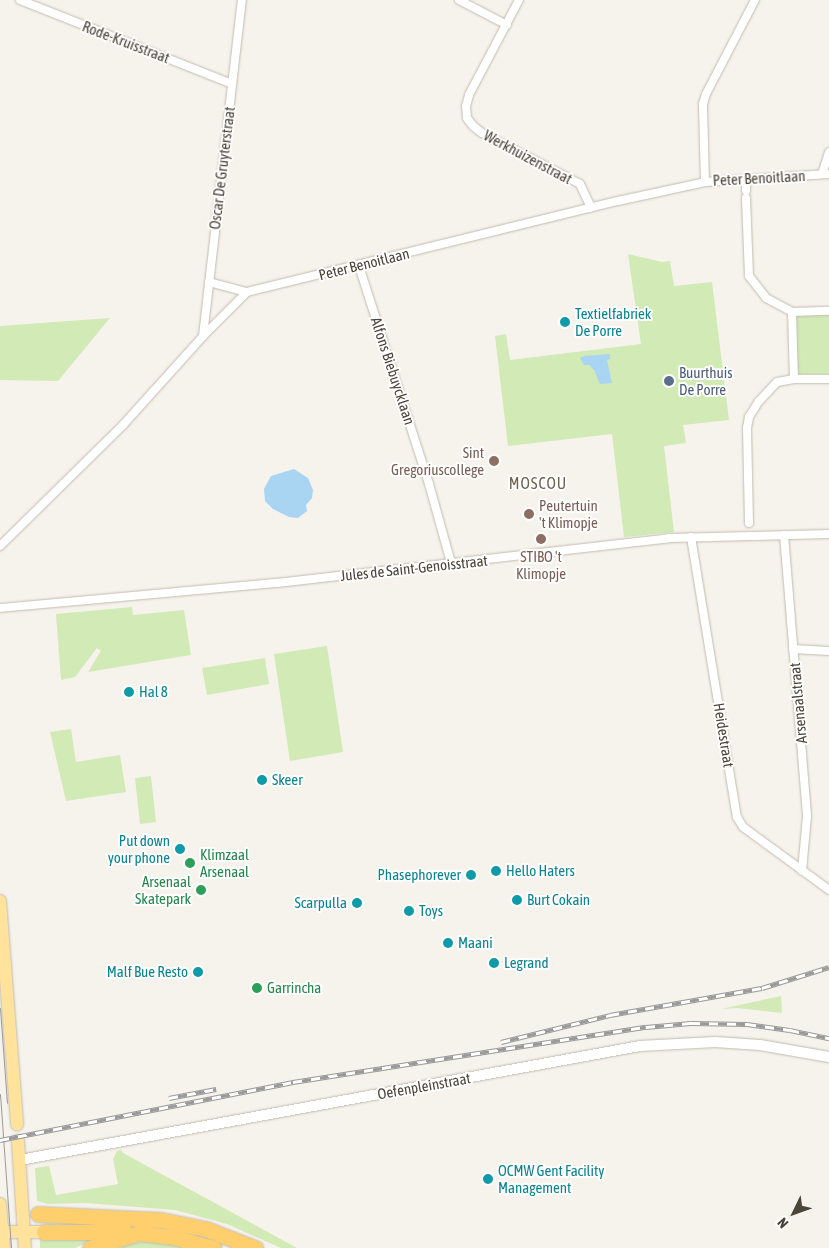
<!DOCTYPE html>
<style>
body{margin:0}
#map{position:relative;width:829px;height:1248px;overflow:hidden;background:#f6f3ec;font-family:"Asap Condensed",sans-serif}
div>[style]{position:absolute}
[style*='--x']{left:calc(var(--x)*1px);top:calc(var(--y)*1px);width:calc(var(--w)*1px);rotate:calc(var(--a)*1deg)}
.green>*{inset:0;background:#d2eab5}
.water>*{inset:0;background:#a9d4f2}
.roads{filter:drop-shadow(0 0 1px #c2bbae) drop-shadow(0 0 1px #c2bbae)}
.minor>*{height:8px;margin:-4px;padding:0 4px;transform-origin:4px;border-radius:4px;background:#fff}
.tertiary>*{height:10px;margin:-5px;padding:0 5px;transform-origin:5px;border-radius:5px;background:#fff}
.primary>*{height:12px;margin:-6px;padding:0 6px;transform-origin:6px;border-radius:6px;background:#ffe39c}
.motorway>*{height:15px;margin:-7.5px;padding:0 7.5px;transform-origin:7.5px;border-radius:7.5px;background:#ffcf6e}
.tram>*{height:1px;margin:-0.5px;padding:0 0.5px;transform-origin:0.5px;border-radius:0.5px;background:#9a9a9a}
.rail>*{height:5px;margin-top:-2.5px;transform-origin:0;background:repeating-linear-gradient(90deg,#fff 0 9px,#9a9a9a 0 18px);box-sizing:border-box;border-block:1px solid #9a9a9a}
.dots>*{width:14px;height:14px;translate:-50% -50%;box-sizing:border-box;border:2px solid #fff;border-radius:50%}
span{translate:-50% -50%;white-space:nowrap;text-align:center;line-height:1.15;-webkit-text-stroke:4px #fff;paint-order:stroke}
.street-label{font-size:15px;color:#4b4439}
.culture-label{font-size:15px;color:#0d838f}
.left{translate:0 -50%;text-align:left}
.right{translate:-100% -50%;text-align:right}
.service-label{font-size:15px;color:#4e5e75}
.education-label{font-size:15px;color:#785e54}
.leisure-label{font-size:15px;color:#27864d}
.neighbourhood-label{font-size:16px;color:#6e6250;letter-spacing:1px}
.north{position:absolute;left:769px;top:1188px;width:50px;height:50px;-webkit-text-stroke:4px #fff;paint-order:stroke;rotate:228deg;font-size:14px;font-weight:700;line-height:20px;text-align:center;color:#4b4439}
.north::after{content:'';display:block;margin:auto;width:18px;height:22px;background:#4b4439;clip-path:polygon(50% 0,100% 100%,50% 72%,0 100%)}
</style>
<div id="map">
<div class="green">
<div style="clip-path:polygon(628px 254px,662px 262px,670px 261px,674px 286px,712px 282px,729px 420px,683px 425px,686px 443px,664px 446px,674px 532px,624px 537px,612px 434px,508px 446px,495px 336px,506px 334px,510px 360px,641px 344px)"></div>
<div style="clip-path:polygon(795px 314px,829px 314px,829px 374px,798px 374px)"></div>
<div style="clip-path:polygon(110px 318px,58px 381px,0 380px,0 326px)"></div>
<div style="clip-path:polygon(132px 607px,133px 615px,184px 610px,191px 655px,88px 672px,101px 651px,97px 648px,75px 677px,61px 680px,56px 614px)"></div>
<div style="clip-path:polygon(327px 646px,343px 752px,290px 761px,274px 654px)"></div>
<div style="clip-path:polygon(265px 658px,269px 684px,207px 695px,202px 668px)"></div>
<div style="clip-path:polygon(71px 729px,76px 762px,120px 755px,126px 792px,66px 801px,50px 732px)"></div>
<div style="clip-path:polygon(151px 776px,156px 822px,140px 824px,135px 778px)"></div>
<div style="clip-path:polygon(781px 996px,782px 1013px,737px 1008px,721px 1009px)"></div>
<div style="clip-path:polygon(121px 1150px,123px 1153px,297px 1248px,281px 1248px,227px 1224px,175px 1210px,85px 1203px,48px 1204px,37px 1201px,35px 1168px,49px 1166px,56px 1195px,118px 1184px,113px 1159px,117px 1151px)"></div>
<div style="clip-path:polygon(103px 1235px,75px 1248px,40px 1248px,40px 1237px)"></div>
<div style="clip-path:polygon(157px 1241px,191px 1248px,111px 1248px,140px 1242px)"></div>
</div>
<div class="water">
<div style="clip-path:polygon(610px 354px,610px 359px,607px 360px,612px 383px,600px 384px,594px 370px,589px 365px,584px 365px,580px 358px,584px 356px)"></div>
<div style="clip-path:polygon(294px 469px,308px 478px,313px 490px,312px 498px,306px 505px,307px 511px,298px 518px,289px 517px,273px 509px,265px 501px,264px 489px,271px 476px)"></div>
</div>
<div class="roads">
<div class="minor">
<div style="--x:20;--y:0;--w:228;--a:21.6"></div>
<div style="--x:459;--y:0;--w:54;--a:27.5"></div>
<div style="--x:519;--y:0;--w:107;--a:117.8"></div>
<div style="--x:469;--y:95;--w:11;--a:105"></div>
<div style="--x:466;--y:106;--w:12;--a:85"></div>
<div style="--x:467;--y:118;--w:10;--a:53"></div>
<div style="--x:473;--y:126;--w:11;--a:38"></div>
<div style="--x:482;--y:133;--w:110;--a:27.5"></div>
<div style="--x:580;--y:184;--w:26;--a:65"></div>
<div style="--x:822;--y:174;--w:23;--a:-72"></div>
<div style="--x:746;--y:179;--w:12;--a:90"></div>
<div style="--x:705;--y:182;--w:78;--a:-91.5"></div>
<div style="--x:703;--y:104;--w:10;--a:-73"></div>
<div style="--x:706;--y:94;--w:106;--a:-62.5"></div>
<div style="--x:746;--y:198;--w:78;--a:87.8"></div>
<div style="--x:749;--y:276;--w:28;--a:52"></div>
<div style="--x:766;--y:298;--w:30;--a:28"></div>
<div style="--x:792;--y:312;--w:67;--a:88.3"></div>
<div style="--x:794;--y:379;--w:17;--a:170"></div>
<div style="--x:777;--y:382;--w:26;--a:133"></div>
<div style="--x:759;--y:401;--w:19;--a:122"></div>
<div style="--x:749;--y:417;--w:11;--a:100"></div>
<div style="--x:747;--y:428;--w:95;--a:88.8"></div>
<div style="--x:359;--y:266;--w:229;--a:72.2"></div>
<div style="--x:429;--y:484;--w:82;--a:74.4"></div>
<div style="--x:209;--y:282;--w:39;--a:15"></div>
<div style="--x:792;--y:312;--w:37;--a:-2"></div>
<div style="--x:203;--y:336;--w:338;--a:-83.4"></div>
<div style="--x:794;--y:379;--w:35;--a:0"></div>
<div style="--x:784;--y:535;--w:282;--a:85.3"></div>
<div style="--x:807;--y:816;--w:55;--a:95.2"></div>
<div style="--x:691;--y:537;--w:284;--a:80.7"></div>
<div style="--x:737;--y:817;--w:12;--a:59"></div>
<div style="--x:743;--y:827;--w:107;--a:36.2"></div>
<div style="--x:0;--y:546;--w:173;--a:-44.5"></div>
<div style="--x:123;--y:425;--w:120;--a:-48"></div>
<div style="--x:203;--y:336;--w:62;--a:-45"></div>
<div style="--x:247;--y:292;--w:382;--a:-13.8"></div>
<div style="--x:618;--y:201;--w:89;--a:-12.3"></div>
<div style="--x:705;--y:182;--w:124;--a:-3.7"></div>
<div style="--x:0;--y:608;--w:278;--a:-5.2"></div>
<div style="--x:277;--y:583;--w:395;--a:-6.5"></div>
<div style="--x:669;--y:538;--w:160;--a:-1.4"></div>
<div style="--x:793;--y:649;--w:36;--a:3"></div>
</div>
<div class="tertiary">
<div style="--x:20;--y:1160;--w:630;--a:-10.42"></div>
<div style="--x:640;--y:1046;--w:75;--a:-3.1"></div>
<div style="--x:715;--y:1042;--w:45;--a:3.8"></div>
<div style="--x:760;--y:1045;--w:70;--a:9.9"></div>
</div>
<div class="primary">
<div style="--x:0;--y:901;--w:224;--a:85.6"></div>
<div style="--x:18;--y:1141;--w:107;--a:86.3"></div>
<div style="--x:0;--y:1204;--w:44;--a:84.8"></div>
<div style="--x:2;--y:1232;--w:42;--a:0"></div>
</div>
<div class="motorway">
<div style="--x:38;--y:1214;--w:123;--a:2.8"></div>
<div style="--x:161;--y:1220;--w:46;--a:11.3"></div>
<div style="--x:206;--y:1229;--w:53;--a:21.2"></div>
<div style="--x:44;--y:1232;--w:81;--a:0"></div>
<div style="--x:90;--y:1248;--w:51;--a:-17"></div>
<div style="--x:139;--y:1233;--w:34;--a:7"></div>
<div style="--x:173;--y:1237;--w:42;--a:15"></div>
</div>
</div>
<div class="tram">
<div style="--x:0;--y:1008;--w:95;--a:85.8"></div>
<div style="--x:0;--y:1094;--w:154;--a:85.9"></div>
</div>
<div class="rail">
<div style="--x:501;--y:1042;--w:112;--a:-13.9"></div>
<div style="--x:610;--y:1015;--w:154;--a:-10.1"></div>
<div style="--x:762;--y:988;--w:70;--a:-17.4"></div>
<div style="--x:169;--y:1098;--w:48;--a:-10.8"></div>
<div style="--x:0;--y:1140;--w:299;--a:-11.2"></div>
<div style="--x:293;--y:1082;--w:357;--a:-8.9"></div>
<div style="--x:646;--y:1027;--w:45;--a:-5.1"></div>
<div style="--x:691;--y:1023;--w:56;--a:1"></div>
<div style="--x:747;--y:1024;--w:43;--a:7.9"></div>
<div style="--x:790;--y:1030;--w:40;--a:12"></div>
</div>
<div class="dots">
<div style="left:565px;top:322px;background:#0f9aa8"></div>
<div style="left:669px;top:381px;background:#5c6f8a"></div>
<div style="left:494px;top:461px;background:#8d6e63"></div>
<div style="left:529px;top:514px;background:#8d6e63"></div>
<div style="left:541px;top:539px;background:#8d6e63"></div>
<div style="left:129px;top:692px;background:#0f9aa8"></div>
<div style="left:262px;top:780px;background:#0f9aa8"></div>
<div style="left:180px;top:849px;background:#0f9aa8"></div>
<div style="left:190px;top:863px;background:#2e9e5b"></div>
<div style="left:496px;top:871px;background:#0f9aa8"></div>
<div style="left:471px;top:875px;background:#0f9aa8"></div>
<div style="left:201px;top:890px;background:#2e9e5b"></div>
<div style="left:517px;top:900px;background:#0f9aa8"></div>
<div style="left:357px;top:903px;background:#0f9aa8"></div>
<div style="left:409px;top:911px;background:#0f9aa8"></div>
<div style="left:448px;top:943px;background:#0f9aa8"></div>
<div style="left:494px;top:963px;background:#0f9aa8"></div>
<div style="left:198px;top:972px;background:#0f9aa8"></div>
<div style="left:257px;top:988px;background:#2e9e5b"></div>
<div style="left:488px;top:1179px;background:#0f9aa8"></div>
</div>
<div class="street-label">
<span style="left:126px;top:42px;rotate:21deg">Rode-Kruisstraat</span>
<span style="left:528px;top:157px;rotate:28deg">Werkhuizenstraat</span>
<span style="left:222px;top:168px;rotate:-83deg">Oscar De Gruyterstraat</span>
<span style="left:759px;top:178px;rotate:-3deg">Peter Benoitlaan</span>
<span style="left:364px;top:264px;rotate:-14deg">Peter Benoitlaan</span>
<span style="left:393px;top:371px;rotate:72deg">Alfons Biebuycklaan</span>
<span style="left:414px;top:568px;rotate:-6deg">Jules de Saint-Genoisstraat</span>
<span style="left:798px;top:703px;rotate:-95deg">Arsenaalstraat</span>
<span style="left:724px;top:735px;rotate:81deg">Heidestraat</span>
<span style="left:424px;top:1086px;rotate:-10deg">Oefenpleinstraat</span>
</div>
<div class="culture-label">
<span class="left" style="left:575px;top:322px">Textielfabriek<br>De Porre</span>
<span class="left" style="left:139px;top:692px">Hal 8</span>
<span class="left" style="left:272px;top:780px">Skeer</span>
<span class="right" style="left:170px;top:849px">Put down<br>your phone</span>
<span class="left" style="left:506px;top:871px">Hello Haters</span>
<span class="right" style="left:461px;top:875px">Phasephorever</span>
<span class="left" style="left:527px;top:900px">Burt Cokain</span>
<span class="right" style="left:347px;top:903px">Scarpulla</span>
<span class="left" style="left:419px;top:911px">Toys</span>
<span class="left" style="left:458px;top:943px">Maani</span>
<span class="left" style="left:504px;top:963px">Legrand</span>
<span class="right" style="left:188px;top:972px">Malf Bue Resto</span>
<span class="left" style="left:498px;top:1179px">OCMW Gent Facility<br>Management</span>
</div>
<div class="service-label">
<span class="left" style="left:679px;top:381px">Buurthuis<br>De Porre</span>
</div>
<div class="education-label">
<span class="right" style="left:484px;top:461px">Sint<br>Gregoriuscollege</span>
<span class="left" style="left:539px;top:514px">Peutertuin<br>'t Klimopje</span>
<span style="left:541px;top:565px">STIBO 't<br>Klimopje</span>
</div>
<div class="leisure-label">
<span class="left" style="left:200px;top:863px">Klimzaal<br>Arsenaal</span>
<span class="right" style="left:191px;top:890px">Arsenaal<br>Skatepark</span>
<span class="left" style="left:267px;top:988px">Garrincha</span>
</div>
<div class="neighbourhood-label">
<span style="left:538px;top:483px">MOSCOU</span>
</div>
<div class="north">N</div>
</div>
